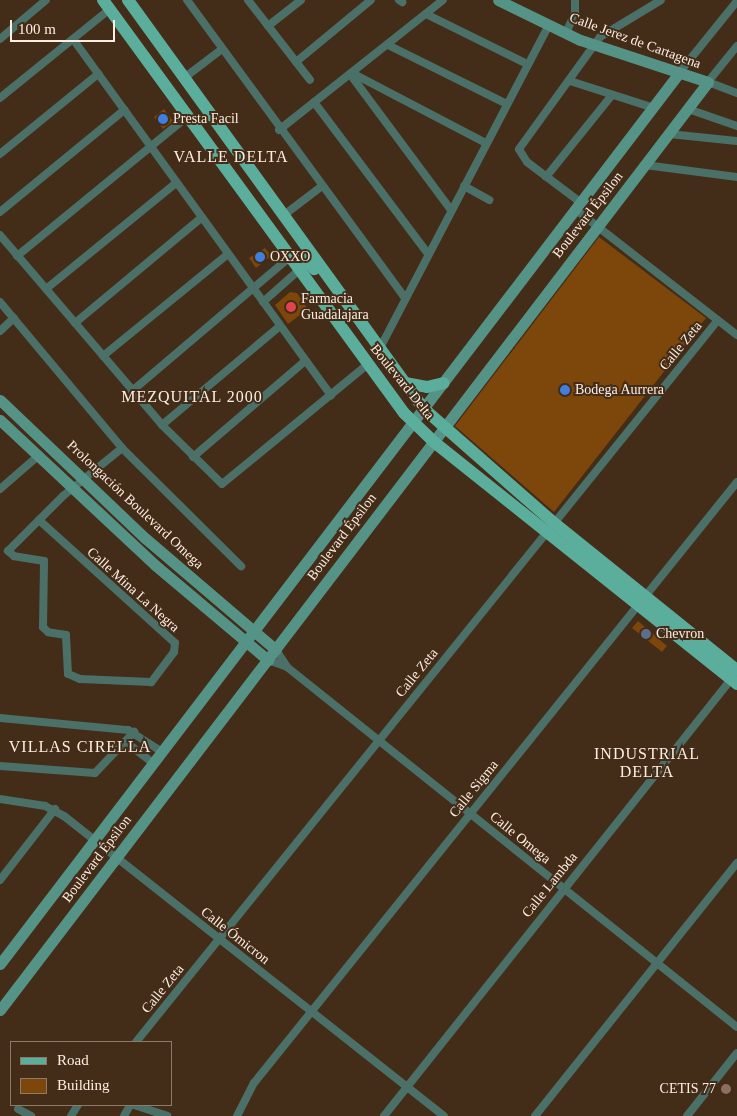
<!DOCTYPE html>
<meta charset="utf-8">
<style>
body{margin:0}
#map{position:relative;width:737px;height:1116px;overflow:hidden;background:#432c18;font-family:"Times New Roman",serif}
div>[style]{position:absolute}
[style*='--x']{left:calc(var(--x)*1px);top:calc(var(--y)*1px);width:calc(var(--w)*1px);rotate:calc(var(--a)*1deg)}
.building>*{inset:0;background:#7d460b}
.street>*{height:8px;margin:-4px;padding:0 4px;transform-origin:4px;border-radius:4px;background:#4b7068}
.secondary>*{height:11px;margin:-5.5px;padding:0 5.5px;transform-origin:5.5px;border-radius:5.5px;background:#559386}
.primary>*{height:12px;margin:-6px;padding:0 6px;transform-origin:6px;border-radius:6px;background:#5bad9c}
.dots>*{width:14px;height:14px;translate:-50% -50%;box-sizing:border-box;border:2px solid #432c18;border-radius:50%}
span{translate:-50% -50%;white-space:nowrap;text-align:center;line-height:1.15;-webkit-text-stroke:4px #432c18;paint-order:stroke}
.street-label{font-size:14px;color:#feeee2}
.poi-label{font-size:14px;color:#feeee2}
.left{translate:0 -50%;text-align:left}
.right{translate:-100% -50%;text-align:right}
.quarter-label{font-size:16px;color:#feeee2;letter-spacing:1px}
.legend{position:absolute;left:10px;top:1041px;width:162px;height:65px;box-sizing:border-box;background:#432c18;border:1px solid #8e7a69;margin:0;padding:6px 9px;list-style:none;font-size:15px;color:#feeee2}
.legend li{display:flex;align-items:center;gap:10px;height:25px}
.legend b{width:25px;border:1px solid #8e7a69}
.scale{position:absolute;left:10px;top:20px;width:105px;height:22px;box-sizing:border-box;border:2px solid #feeee2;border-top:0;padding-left:6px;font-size:15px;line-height:18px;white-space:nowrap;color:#feeee2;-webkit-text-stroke:4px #432c18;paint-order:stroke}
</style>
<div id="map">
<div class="building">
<div style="clip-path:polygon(164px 109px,173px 121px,163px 129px,154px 117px)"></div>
<div style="clip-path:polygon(599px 237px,706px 318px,554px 512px,455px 426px)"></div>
<div style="clip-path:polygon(265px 248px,271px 256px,256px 268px,249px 258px)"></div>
<div style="clip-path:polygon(290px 292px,297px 293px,308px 309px,288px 324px,275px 305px)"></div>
<div style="clip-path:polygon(638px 621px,667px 646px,662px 652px,632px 628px)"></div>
</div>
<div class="street">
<div style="--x:187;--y:0;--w:369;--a:53.8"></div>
<div style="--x:248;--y:0;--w:101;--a:52.2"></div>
<div style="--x:399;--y:0;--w:4;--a:34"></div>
<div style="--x:426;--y:14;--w:113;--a:26.3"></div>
<div style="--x:268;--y:26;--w:42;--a:-38.2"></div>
<div style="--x:566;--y:33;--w:22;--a:-66"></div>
<div style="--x:575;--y:13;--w:13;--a:-90"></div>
<div style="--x:0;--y:39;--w:60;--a:-40.3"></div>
<div style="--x:73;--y:39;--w:440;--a:54.1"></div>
<div style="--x:388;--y:45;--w:133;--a:26.4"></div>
<div style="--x:737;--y:46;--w:46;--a:128.9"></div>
<div style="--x:708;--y:82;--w:31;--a:21"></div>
<div style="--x:296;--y:62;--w:97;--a:-39.6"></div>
<div style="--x:352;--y:73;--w:151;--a:27.6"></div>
<div style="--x:679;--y:73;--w:92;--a:-51.1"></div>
<div style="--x:350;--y:74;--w:169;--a:53.4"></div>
<div style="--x:184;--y:78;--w:48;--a:-37.3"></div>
<div style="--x:570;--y:81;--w:88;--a:17.8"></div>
<div style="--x:0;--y:98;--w:141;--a:-39"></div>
<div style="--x:314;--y:102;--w:190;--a:53.1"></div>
<div style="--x:688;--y:109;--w:52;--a:19.1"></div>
<div style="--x:279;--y:130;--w:209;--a:-38.4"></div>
<div style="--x:669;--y:134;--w:68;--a:5.9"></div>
<div style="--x:0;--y:154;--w:127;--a:-39.2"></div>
<div style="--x:645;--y:165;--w:93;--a:7.4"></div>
<div style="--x:546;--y:177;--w:105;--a:-51.2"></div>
<div style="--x:464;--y:186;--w:29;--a:29"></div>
<div style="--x:580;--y:202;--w:66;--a:-143"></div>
<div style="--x:527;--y:162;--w:15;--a:-122"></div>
<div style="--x:519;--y:149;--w:138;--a:-54.1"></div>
<div style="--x:600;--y:37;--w:71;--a:-31.2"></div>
<div style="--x:575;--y:209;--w:205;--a:37.9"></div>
<div style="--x:0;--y:212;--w:161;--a:-39.4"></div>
<div style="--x:284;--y:215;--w:48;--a:-37.3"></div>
<div style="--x:0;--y:235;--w:250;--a:49.5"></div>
<div style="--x:162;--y:425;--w:84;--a:44.5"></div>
<div style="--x:222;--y:484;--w:188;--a:-39.4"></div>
<div style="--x:17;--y:256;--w:220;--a:-39.3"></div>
<div style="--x:46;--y:289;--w:168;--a:-39.2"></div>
<div style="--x:0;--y:302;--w:190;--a:50.1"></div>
<div style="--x:122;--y:448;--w:168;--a:44.8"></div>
<div style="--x:263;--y:302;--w:47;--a:-41.5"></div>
<div style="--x:75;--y:323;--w:165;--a:-39.8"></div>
<div style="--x:0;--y:331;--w:19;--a:-43"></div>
<div style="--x:380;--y:348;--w:365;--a:-62.4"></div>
<div style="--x:103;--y:356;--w:161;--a:-39.2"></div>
<div style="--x:132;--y:391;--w:206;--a:-40.3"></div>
<div style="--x:162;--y:425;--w:154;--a:-40"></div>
<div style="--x:193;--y:457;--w:148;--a:-40.6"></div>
<div style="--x:0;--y:489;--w:50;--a:-41"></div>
<div style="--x:39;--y:520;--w:183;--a:42.1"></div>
<div style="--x:175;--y:643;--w:9;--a:96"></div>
<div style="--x:174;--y:652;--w:38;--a:127"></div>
<div style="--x:151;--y:682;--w:71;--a:-177.6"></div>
<div style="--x:80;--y:679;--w:13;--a:-157"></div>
<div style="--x:68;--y:674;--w:39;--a:-93"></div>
<div style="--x:66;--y:635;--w:18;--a:-171"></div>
<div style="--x:48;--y:632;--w:7;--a:-135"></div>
<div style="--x:43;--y:627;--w:66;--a:-89.1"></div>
<div style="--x:44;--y:561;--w:30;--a:-171"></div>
<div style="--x:14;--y:556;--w:8;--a:-140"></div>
<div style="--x:8;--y:551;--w:78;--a:-45"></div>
<div style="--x:63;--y:496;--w:76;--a:-39.1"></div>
<div style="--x:276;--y:650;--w:20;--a:57"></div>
<div style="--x:268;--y:660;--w:20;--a:20"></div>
<div style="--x:287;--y:667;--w:576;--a:38.66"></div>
<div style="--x:0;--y:718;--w:129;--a:5.4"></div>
<div style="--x:128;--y:730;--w:40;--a:32.9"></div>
<div style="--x:126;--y:742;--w:34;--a:38"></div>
<div style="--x:0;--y:766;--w:95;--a:4.2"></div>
<div style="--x:95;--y:773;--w:57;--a:-46.4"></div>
<div style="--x:0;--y:799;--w:46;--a:8.8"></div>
<div style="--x:45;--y:806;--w:21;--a:28"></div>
<div style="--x:64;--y:816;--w:484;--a:38.3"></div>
<div style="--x:0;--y:880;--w:90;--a:-52.2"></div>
<div style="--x:136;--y:1042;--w:927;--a:-51.13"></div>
<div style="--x:134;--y:1105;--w:35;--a:18"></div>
<div style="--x:18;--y:1109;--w:15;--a:28"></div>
<div style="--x:71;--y:1116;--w:13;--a:-58"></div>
<div style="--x:124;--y:1116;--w:13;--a:-61"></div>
<div style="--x:237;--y:1116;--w:37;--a:-63"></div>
<div style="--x:254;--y:1083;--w:771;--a:-51.21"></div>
<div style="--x:384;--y:1116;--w:561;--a:-51.52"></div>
<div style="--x:535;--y:1116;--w:324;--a:-51.4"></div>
<div style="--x:687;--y:1116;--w:80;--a:-51.6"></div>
</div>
<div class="secondary">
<div style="--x:0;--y:400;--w:200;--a:43.6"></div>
<div style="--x:145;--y:538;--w:172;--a:40.5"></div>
<div style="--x:0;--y:420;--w:212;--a:43.1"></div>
<div style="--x:155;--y:565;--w:148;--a:40.1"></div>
<div style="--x:0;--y:964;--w:1120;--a:-52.69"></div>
<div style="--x:0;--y:1010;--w:1167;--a:-52.66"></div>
<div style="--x:708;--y:82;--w:135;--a:-161.8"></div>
<div style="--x:580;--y:40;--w:91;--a:-154"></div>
</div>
<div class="primary">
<div style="--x:103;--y:0;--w:511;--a:53.91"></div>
<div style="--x:404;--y:413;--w:42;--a:44"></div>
<div style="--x:434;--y:442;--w:388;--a:38.6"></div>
<div style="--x:128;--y:0;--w:503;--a:54.13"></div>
<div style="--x:423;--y:408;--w:174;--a:41.3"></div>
<div style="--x:554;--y:523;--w:235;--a:38.8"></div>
<div style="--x:289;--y:258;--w:13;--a:-9"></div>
<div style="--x:302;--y:256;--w:18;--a:47"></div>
<div style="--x:405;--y:383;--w:22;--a:10"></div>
<div style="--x:427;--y:387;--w:17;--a:-13"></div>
</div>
<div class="dots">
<div style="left:163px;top:119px;background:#3f7fe0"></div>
<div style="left:260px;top:257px;background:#3f7fe0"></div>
<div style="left:291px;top:307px;background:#e0444e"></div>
<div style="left:565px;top:390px;background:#3f7fe0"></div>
<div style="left:646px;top:634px;background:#5c6f8a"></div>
<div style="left:726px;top:1089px;background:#8d6e63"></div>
</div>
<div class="street-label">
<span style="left:635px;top:41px;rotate:20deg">Calle Jerez de Cartagena</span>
<span style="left:588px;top:215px;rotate:-52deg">Boulevard Épsilon</span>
<span style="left:681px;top:346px;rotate:-51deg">Calle Zeta</span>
<span style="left:402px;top:382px;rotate:51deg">Boulevard Delta</span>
<span style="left:135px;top:505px;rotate:43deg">Prolongación Boulevard Omega</span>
<span style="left:342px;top:537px;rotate:-53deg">Boulevard Épsilon</span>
<span style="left:133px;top:590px;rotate:42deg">Calle Mina La Negra</span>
<span style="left:417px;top:673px;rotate:-51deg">Calle Zeta</span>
<span style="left:474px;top:789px;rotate:-51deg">Calle Sigma</span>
<span style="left:520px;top:838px;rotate:39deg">Calle Omega</span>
<span style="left:97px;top:859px;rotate:-53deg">Boulevard Épsilon</span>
<span style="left:550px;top:885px;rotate:-51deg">Calle Lambda</span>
<span style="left:235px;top:936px;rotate:38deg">Calle Ómicron</span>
<span style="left:163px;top:989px;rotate:-51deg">Calle Zeta</span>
</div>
<div class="poi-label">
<span class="left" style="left:173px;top:119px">Presta Facil</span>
<span class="left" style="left:270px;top:257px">OXXO</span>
<span class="left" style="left:301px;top:307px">Farmacia<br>Guadalajara</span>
<span class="left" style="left:575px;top:390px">Bodega Aurrera</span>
<span class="left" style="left:656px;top:634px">Chevron</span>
<span class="right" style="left:716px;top:1089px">CETIS 77</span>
</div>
<div class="quarter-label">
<span style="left:231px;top:157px">VALLE DELTA</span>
<span style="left:192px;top:397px">MEZQUITAL 2000</span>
<span style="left:80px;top:747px">VILLAS CIRELLA</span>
<span style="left:647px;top:763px">INDUSTRIAL<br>DELTA</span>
</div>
<ul class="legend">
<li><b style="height:6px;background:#5bad9c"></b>Road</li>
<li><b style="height:14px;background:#7d460b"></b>Building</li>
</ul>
<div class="scale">100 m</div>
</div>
